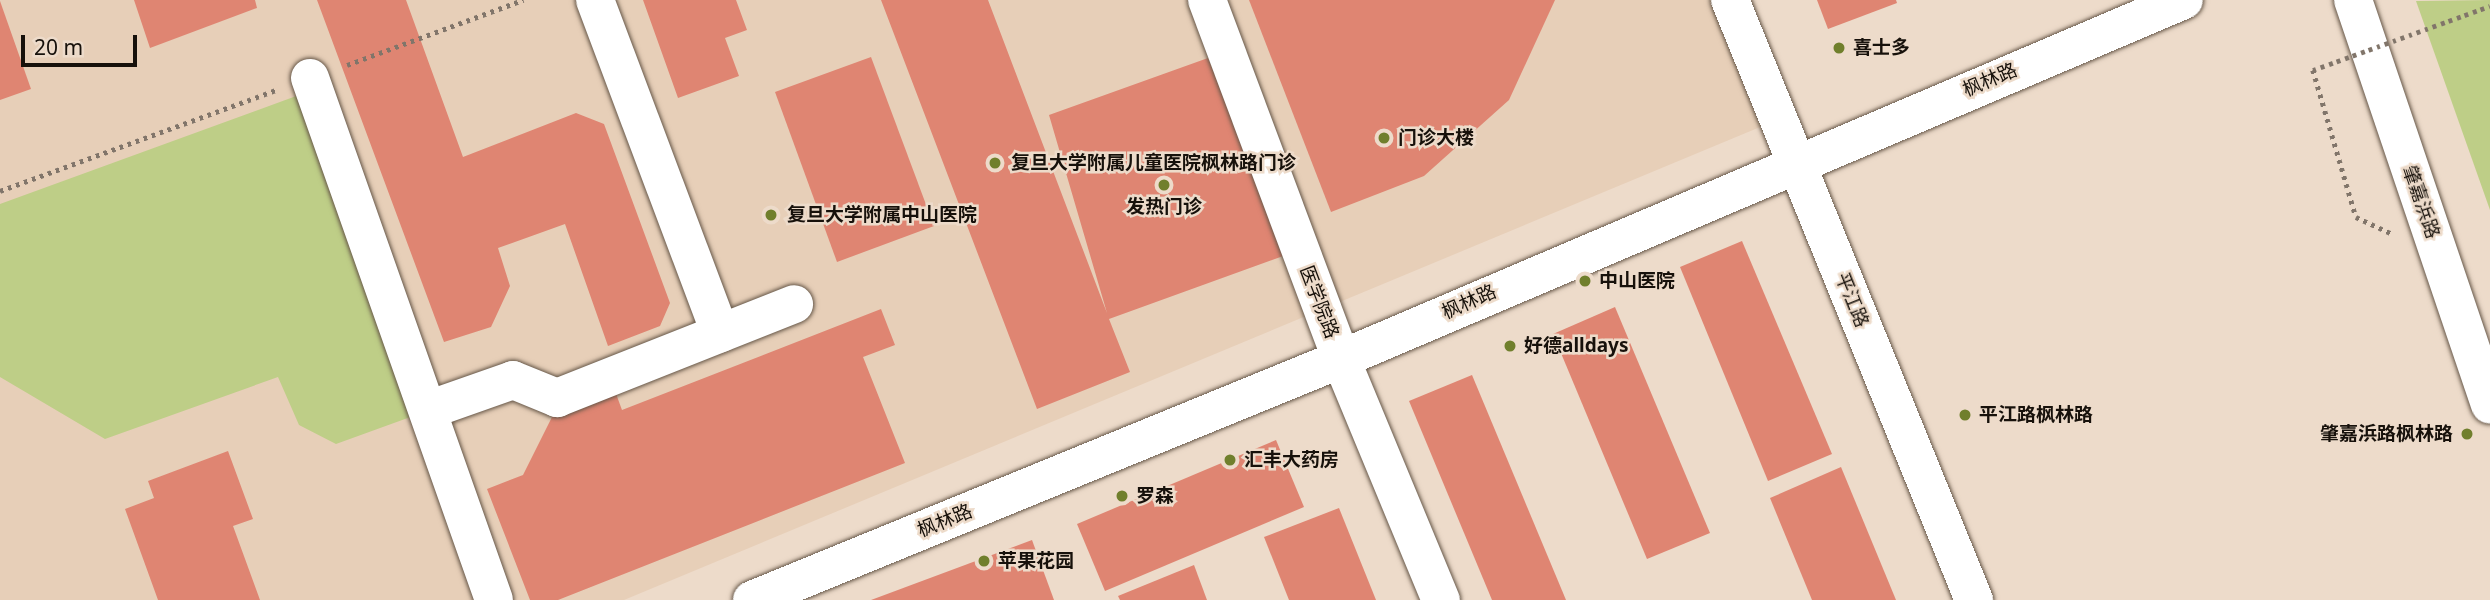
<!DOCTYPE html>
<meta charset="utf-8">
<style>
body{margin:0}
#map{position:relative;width:2490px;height:600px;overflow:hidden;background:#eddbca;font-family:"Noto Sans","Noto Sans SC",sans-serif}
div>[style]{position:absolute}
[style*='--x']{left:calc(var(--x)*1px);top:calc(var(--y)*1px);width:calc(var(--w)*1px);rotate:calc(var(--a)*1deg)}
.built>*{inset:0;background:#e7cfb8}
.green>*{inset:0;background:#bece87}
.building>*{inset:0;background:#df8572}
.path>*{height:4.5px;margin-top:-2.25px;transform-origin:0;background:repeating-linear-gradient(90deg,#81756a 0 3.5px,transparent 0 8.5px)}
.roads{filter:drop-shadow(0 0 2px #665748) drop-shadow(0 0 2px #665748)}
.minor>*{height:38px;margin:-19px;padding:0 19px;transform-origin:19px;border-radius:19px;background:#fff}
.major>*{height:38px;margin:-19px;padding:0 19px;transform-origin:19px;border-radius:19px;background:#fff}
.path-bridge>*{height:4.5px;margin-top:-2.25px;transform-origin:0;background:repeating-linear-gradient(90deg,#81756a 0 3.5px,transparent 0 8.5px)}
.dots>*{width:19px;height:19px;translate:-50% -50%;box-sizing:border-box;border:4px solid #eddbca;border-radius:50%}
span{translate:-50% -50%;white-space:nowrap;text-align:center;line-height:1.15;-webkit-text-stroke:5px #eddbca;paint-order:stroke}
.poi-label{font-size:19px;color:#17110b;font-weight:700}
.left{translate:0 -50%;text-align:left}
.right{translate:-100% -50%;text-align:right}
.street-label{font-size:19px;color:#17110b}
.scale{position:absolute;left:21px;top:35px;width:116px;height:32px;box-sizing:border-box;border:4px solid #17110b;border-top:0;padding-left:9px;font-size:21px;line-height:24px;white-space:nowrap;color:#17110b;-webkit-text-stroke:5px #eddbca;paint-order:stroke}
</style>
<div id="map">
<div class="built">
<div style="clip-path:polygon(0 0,1715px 0,1765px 125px,624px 600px,0 600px)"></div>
</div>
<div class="green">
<div style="clip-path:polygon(2490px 0,2490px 210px,2416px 1px)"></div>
<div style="clip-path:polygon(299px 95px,416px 415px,336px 444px,299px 425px,278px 377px,105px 439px,0 377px,0 204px)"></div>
</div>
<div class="building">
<div style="clip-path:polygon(134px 0,255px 0,257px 8px,150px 48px)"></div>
<div style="clip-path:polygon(317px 0,406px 0,463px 157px,576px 113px,604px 124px,670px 303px,660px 326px,608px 346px,565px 224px,498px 248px,510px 286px,491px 327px,444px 342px)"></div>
<div style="clip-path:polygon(643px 0,736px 0,747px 30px,725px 38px,739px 76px,678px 98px)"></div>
<div style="clip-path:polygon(881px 0,988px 0,1107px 313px,1049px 115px,1208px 58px,1286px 255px,1109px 319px,1130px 372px,1037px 409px)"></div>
<div style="clip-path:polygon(1249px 0,1555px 0,1509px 100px,1424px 176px,1331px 212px)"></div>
<div style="clip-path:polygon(1817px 0,1896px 0,1897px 3px,1828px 29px)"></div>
<div style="clip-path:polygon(0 1px,31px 89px,0 100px)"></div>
<div style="clip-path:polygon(871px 57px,934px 226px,837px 262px,775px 92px)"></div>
<div style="clip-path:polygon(1742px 241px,1832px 454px,1768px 481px,1680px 267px)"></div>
<div style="clip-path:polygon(1615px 307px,1710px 533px,1647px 559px,1553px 334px)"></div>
<div style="clip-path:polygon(881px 309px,895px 345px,863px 357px,905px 463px,558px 600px,530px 600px,487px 489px,523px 475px,554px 413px,615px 391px,622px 410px)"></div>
<div style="clip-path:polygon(1472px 375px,1566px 600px,1492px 600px,1409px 401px)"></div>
<div style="clip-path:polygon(1276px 440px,1304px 507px,1105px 591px,1077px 524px)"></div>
<div style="clip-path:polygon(228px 451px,253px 519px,233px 526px,260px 600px,158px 600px,125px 509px,154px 498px,148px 481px)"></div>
<div style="clip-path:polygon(1841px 467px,1896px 600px,1812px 600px,1770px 498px)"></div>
<div style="clip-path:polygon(1339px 508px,1376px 600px,1289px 600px,1264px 537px)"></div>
<div style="clip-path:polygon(1032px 540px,1054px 600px,871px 600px)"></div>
<div style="clip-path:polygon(1194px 565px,1207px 600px,1120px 600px,1118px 596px)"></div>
</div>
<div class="path">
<div style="--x:347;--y:65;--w:188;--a:-20.3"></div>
<div style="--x:2313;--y:70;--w:153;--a:73.7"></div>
<div style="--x:2356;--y:217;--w:38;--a:25"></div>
<div style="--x:0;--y:191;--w:294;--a:-20.1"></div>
</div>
<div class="roads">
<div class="minor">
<div style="--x:595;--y:0;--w:356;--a:69.4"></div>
<div style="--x:1207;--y:0;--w:383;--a:69.5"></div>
<div style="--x:1341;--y:359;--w:261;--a:67.5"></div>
<div style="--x:1730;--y:0;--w:648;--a:67.87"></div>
<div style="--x:310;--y:78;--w:553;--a:70.58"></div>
<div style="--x:428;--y:410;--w:90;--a:-19.4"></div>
<div style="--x:513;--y:380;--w:48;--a:22.2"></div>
<div style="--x:557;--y:398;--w:255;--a:-21.6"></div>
<div style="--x:752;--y:600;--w:636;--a:-22.25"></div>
<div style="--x:1341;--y:359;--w:916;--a:-23.07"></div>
</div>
<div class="major">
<div style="--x:2353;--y:0;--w:427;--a:71.3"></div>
</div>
</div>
<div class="path-bridge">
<div style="--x:2313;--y:70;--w:188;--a:-19.9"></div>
</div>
<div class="dots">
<div style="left:1839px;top:48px;background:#707f2c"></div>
<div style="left:1384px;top:138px;background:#707f2c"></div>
<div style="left:995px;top:163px;background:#707f2c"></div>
<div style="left:1164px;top:185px;background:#707f2c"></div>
<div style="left:771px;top:215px;background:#707f2c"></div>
<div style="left:1585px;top:281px;background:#707f2c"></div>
<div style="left:1510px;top:346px;background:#707f2c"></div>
<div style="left:1965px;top:415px;background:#707f2c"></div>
<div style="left:2467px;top:434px;background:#707f2c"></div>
<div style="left:1230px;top:460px;background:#707f2c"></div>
<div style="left:1122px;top:496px;background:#707f2c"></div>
<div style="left:984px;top:561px;background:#707f2c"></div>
</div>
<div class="poi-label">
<span class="left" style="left:1853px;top:48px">喜士多</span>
<span class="left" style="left:1398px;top:138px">门诊大楼</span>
<span class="left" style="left:1011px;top:163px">复旦大学附属儿童医院枫林路门诊</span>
<span style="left:1164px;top:207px">发热门诊</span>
<span class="left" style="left:787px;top:215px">复旦大学附属中山医院</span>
<span class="left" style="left:1599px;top:281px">中山医院</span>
<span class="left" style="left:1524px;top:346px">好德alldays</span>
<span class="left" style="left:1979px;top:415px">平江路枫林路</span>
<span class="right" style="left:2453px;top:434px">肇嘉浜路枫林路</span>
<span class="left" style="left:1244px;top:460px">汇丰大药房</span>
<span class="left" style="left:1136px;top:496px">罗森</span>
<span class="left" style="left:998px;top:561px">苹果花园</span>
</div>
<div class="street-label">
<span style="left:1990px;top:80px;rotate:-23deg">枫林路</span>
<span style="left:2421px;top:202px;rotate:71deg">肇嘉浜路</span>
<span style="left:1852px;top:300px;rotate:68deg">平江路</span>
<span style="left:1319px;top:302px;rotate:69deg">医学院路</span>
<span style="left:1469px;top:302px;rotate:-24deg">枫林路</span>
<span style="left:945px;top:521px;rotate:-22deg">枫林路</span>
</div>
<div class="scale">20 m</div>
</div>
